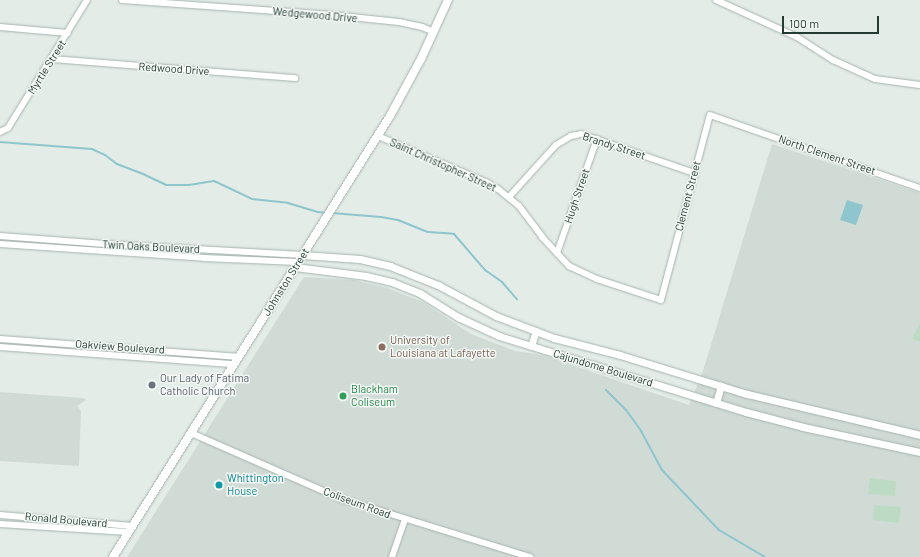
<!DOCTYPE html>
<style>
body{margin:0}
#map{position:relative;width:920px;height:557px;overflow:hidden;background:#e3ece7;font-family:Barlow,sans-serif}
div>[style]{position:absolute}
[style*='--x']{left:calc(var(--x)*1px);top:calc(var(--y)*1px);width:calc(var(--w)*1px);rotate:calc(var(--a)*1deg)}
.built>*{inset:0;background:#d1dbd6}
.green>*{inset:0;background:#bddbc4}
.water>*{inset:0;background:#8fc5cc}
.stream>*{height:2px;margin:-1px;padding:0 1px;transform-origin:1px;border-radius:1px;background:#8fc5cc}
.roads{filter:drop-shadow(0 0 1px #a6b3ae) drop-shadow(0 0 1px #a6b3ae)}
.minor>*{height:6px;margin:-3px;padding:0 3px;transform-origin:3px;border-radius:3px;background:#fff}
.tertiary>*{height:7px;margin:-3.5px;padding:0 3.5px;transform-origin:3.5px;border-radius:3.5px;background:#fff}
.secondary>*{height:8px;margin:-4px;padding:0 4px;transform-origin:4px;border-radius:4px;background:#fff}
.dots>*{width:11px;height:11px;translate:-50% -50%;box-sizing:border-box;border:2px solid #f3f8f5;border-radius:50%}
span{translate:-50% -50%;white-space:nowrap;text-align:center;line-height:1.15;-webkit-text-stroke:3px #f3f8f5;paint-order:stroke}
.street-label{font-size:11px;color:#243b34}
.education-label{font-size:11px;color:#785e54}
.left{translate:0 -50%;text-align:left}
.worship-label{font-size:11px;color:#5b616d}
.leisure-label{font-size:11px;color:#27864d}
.culture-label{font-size:11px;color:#0d838f}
.scale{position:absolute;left:782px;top:16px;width:97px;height:18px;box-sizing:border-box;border:2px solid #243b34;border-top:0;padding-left:5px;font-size:12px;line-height:14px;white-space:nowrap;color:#243b34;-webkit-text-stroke:3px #f3f8f5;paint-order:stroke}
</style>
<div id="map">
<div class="built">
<div style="clip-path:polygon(772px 144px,920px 193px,920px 557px,127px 557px,304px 277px,354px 280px,387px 288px,423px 302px,471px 334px,515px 351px,542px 355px,689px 405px,703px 371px)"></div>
<div style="clip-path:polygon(0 392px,83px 398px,86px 400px,77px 406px,81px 411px,79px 466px,0 461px)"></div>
</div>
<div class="green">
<div style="clip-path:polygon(920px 323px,920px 342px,912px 339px)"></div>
<div style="clip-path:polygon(870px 478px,896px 481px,895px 496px,868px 494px)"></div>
<div style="clip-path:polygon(874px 505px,901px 507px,899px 523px,873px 520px)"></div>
</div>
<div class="water">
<div style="clip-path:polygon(847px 200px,863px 205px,856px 225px,840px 220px)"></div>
</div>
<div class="stream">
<div style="--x:0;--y:142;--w:92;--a:4.4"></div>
<div style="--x:92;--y:149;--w:14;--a:25"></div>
<div style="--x:105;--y:155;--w:15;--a:37"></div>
<div style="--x:117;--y:164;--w:30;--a:21"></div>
<div style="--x:145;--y:175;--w:23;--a:25"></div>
<div style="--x:166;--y:185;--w:23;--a:0"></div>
<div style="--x:189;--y:185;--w:25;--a:-9"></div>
<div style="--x:214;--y:181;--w:42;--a:25.3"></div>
<div style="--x:252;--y:199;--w:36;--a:6"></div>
<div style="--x:288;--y:203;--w:31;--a:17"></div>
<div style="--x:318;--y:212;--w:9;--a:6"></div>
<div style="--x:332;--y:213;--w:49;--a:4.7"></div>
<div style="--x:381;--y:217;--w:17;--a:10"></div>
<div style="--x:398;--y:220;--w:32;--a:22"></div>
<div style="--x:428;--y:232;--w:26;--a:4"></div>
<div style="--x:454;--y:234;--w:48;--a:49.3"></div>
<div style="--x:485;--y:270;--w:21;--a:35"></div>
<div style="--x:502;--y:282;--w:23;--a:49"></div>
<div style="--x:606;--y:390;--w:28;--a:45"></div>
<div style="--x:626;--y:410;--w:26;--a:54"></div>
<div style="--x:641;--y:431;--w:44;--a:61.7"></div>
<div style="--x:662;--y:470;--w:83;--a:46.5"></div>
<div style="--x:719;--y:530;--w:53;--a:30.4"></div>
</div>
<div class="roads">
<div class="minor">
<div style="--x:122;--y:0;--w:211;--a:4.1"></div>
<div style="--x:332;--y:15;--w:67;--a:6"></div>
<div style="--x:399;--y:22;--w:24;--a:12"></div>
<div style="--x:422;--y:27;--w:13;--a:23"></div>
<div style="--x:716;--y:0;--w:89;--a:24.6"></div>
<div style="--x:797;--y:37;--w:43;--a:32.6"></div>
<div style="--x:833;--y:60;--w:46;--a:24.3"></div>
<div style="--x:875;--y:79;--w:45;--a:7.6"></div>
<div style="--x:0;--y:27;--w:68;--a:5"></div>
<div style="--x:52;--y:59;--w:244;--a:4.5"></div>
<div style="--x:0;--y:132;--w:9;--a:-27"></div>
<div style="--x:8;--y:128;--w:150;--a:-58.3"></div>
<div style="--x:378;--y:136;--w:117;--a:23.1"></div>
<div style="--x:486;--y:182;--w:14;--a:30"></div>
<div style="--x:498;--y:189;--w:27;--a:39"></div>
<div style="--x:519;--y:206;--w:39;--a:53"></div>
<div style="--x:542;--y:237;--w:40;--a:47"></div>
<div style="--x:569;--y:266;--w:31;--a:25"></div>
<div style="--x:597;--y:279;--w:67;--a:18.2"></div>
<div style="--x:661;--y:300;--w:191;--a:-75.2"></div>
<div style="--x:710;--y:115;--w:222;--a:19.2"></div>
<div style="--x:509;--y:197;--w:70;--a:-47.9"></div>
<div style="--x:556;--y:145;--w:17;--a:-31"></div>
<div style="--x:571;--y:136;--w:10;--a:-11"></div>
<div style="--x:581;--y:134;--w:120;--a:19"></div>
<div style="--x:0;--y:236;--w:105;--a:4.4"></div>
<div style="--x:105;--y:244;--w:198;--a:3.2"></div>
<div style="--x:0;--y:244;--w:204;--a:3.9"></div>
<div style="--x:204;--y:258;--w:94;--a:2.4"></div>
<div style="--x:557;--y:253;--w:121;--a:-70.7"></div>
<div style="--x:0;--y:339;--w:240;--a:4.3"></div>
<div style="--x:0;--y:347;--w:235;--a:4.2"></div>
<div style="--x:191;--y:433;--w:162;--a:23.7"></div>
<div style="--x:339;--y:498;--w:200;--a:17.2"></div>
<div style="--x:0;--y:515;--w:133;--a:4.7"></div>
<div style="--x:0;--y:524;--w:128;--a:3.6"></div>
<div style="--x:392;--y:557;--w:40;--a:-71.1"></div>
</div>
<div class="tertiary">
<div style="--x:303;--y:255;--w:57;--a:4"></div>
<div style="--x:360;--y:259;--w:31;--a:13"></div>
<div style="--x:390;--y:266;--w:52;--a:21.6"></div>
<div style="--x:438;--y:285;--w:66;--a:28.1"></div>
<div style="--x:496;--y:316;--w:62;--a:20.8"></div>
<div style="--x:554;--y:338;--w:68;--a:14.4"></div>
<div style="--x:620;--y:355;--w:133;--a:17.1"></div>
<div style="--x:747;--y:394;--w:178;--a:13.3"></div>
<div style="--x:295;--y:267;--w:72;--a:7.2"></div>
<div style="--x:366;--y:276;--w:27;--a:13"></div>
<div style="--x:392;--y:282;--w:31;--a:22"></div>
<div style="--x:421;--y:294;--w:44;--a:31.9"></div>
<div style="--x:458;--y:317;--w:45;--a:24.9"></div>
<div style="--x:499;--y:336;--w:258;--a:17.1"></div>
<div style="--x:746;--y:412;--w:59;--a:14.7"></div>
<div style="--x:803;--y:427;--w:120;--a:12.1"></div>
<div style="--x:531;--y:346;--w:16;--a:-72"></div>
<div style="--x:716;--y:403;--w:18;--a:-74"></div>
</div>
<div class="secondary">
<div style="--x:113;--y:557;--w:521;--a:-57.87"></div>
<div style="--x:390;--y:116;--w:65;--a:-61.5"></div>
<div style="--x:421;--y:59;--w:65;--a:-65.4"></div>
</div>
</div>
<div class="dots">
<div style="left:382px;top:347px;background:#8d6e63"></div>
<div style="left:152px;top:385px;background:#6b7280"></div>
<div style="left:343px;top:396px;background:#2e9e5b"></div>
<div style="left:219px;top:485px;background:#0f9aa8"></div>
</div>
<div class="street-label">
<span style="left:315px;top:15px;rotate:5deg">Wedgewood Drive</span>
<span style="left:47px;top:67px;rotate:-58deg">Myrtle Street</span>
<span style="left:174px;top:69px;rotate:4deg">Redwood Drive</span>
<span style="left:614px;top:146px;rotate:18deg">Brandy Street</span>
<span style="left:827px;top:155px;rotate:19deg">North Clement Street</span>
<span style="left:443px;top:165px;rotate:24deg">Saint Christopher Street</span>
<span style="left:577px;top:196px;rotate:-71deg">Hugh Street</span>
<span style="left:688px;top:196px;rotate:-75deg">Clement Street</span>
<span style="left:151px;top:247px;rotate:3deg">Twin Oaks Boulevard</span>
<span style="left:286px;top:282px;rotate:-58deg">Johnston Street</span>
<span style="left:120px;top:347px;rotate:4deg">Oakview Boulevard</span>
<span style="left:603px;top:368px;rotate:17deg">Cajundome Boulevard</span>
<span style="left:357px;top:503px;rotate:20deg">Coliseum Road</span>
<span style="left:66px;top:520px;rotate:5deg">Ronald Boulevard</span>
</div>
<div class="education-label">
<span class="left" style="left:390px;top:347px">University of<br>Louisiana at Lafayette</span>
</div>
<div class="worship-label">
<span class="left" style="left:160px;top:385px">Our Lady of Fatima<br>Catholic Church</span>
</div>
<div class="leisure-label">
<span class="left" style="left:351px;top:396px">Blackham<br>Coliseum</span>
</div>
<div class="culture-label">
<span class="left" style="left:227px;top:485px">Whittington<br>House</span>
</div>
<div class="scale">100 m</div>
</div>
